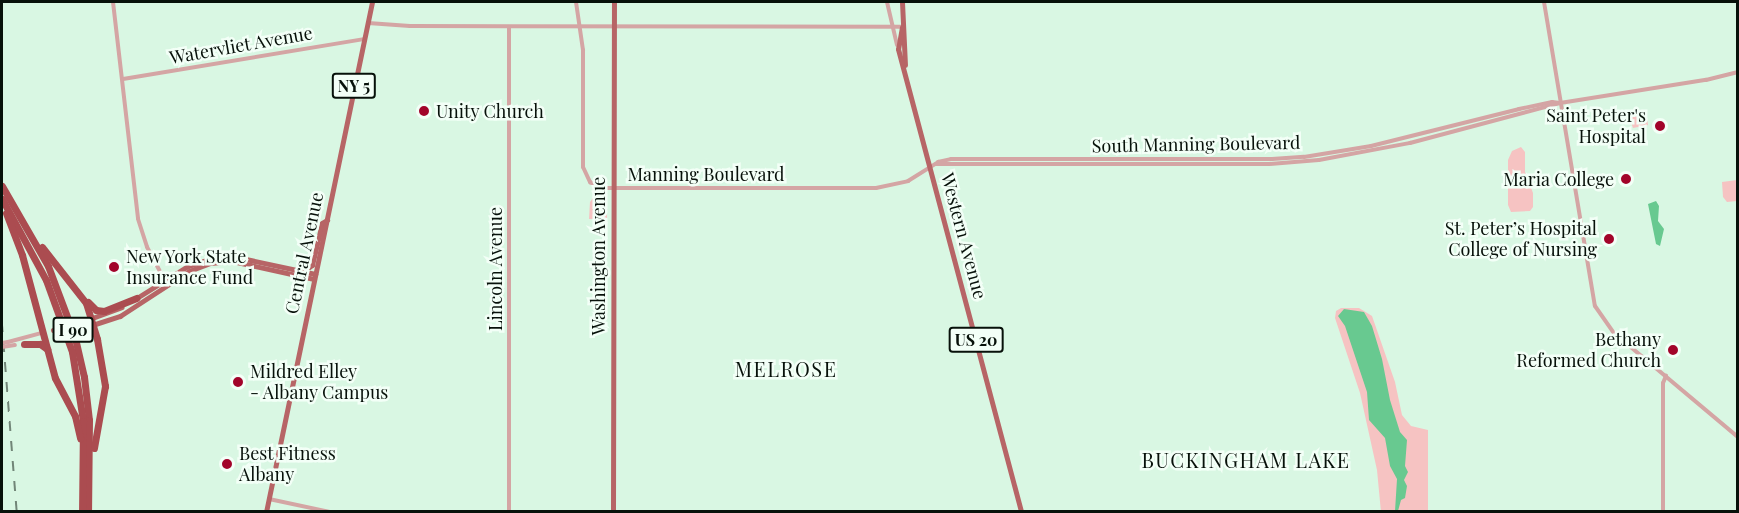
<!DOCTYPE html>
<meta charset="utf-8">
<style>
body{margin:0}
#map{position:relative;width:1739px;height:513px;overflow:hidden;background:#d9f7e3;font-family:"Playfair Display",serif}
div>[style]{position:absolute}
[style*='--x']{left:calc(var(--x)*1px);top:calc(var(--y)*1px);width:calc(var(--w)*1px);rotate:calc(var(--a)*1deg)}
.green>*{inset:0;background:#f6c3c2}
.water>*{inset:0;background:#68c990}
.tertiary>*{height:4px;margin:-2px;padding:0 2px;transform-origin:2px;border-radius:2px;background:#d4a5a4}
.primary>*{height:5px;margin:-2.5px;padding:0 2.5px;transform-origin:2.5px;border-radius:2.5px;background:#b76566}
.motorway>*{height:7px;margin:-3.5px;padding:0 3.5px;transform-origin:3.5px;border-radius:3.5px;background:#ab4c50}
.rail>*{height:1.5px;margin-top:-0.75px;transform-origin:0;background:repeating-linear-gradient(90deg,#718577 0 10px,transparent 0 20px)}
.tertiary-bridge>*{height:4px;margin:-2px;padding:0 2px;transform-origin:2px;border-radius:2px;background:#d4a5a4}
.primary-bridge>*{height:5px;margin:-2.5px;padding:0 2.5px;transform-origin:2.5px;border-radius:2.5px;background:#b76566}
.dots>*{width:16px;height:16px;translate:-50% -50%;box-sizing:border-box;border:3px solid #f3fff7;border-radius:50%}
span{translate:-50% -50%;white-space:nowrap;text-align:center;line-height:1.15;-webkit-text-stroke:5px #f3fff7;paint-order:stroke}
.shield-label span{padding:2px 4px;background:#f3fff7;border:2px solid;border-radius:4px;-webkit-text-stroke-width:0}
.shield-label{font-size:16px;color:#07110a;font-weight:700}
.street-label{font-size:18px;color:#07110a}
.poi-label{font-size:18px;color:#07110a}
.left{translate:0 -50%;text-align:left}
.right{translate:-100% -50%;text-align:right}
.neighbourhood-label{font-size:20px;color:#07110a;letter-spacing:1.5px}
.frame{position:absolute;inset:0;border:3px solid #07110a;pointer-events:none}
</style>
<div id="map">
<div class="green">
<div style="clip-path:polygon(1646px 112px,1648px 125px,1633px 128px,1631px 122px,1625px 123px,1623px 115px)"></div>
<div style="clip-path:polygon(1521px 147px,1525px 152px,1525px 172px,1533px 193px,1533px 207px,1530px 211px,1511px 212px,1508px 205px,1508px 160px,1512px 151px)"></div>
<div style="clip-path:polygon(1737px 180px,1737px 201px,1727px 202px,1723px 197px,1722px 182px)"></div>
<div style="clip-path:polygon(597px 193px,607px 193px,607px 219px,589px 219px,590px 202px)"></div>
<div style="clip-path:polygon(1341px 308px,1359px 308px,1372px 316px,1395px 382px,1402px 415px,1411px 426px,1428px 430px,1428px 511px,1381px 512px,1377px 470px,1360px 393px,1335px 318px,1336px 311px)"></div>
</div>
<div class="water">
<div style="clip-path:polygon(1656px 201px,1659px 206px,1658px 221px,1664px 229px,1660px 246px,1656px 244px,1648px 204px)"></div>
<div style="clip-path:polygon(1344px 309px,1364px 312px,1372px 326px,1382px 359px,1390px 400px,1400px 432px,1407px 440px,1405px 466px,1408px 472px,1404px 480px,1407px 486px,1405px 498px,1401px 500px,1398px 511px,1395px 511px,1397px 479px,1390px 466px,1385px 438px,1369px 420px,1367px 392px,1345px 326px,1338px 316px)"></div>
</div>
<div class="tertiary">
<div style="--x:113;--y:2;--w:218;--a:83.4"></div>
<div style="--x:138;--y:219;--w:29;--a:72"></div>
<div style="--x:147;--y:247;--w:38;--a:62"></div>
<div style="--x:576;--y:2;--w:49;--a:81.7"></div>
<div style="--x:583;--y:50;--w:117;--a:90"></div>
<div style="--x:583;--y:167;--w:17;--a:65"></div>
<div style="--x:590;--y:182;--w:13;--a:29"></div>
<div style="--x:601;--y:188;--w:275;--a:0"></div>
<div style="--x:876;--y:188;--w:33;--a:-12"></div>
<div style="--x:908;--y:181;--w:36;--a:-32"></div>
<div style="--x:938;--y:162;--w:13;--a:-13"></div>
<div style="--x:951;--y:159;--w:321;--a:0"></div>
<div style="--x:1272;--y:159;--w:32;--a:-4"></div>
<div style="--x:1304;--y:157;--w:68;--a:-9.3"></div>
<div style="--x:1371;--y:146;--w:153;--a:-14"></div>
<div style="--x:1519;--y:109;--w:34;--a:-12"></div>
<div style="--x:1552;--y:102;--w:8;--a:7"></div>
<div style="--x:887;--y:2;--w:44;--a:76.9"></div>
<div style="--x:1544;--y:2;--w:308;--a:80.5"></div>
<div style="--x:1595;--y:306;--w:33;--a:55"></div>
<div style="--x:1614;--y:333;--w:162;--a:40"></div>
<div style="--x:368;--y:23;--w:42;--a:4.1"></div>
<div style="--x:410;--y:26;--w:492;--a:0.1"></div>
<div style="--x:123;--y:79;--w:244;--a:-9.4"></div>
<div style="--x:936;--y:164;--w:333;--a:0"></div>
<div style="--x:1269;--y:164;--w:50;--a:-4.6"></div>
<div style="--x:1319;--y:160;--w:93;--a:-10.6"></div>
<div style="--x:1410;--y:143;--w:155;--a:-14.9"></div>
<div style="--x:1560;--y:103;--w:148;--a:-9"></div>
<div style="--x:1706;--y:80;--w:33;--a:-14"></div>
<div style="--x:8;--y:342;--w:35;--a:-15"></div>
<div style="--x:269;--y:499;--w:62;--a:12"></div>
<div style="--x:509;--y:512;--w:485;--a:-90"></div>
<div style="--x:1663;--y:512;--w:129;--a:-90"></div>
<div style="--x:1663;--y:383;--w:8;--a:-67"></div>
</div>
<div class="primary">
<div style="--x:902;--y:2;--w:63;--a:87.3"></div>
<div style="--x:902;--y:27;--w:22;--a:100"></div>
<div style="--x:898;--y:49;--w:479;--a:75.1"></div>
<div style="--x:305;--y:270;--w:9;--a:-36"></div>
<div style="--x:312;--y:265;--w:43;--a:-76.6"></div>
<div style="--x:322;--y:223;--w:6;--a:-31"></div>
<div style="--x:135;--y:299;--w:62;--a:-31.9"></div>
<div style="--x:188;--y:266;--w:28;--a:-18"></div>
<div style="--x:215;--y:257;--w:26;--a:2"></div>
<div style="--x:241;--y:258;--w:76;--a:12.2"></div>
<div style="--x:84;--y:321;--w:40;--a:-20.2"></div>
<div style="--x:86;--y:327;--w:36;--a:-18"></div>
<div style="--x:120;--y:316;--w:82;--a:-33.1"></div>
<div style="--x:189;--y:271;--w:22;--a:-21"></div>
<div style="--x:210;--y:263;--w:22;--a:-5"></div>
<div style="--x:232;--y:261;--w:84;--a:12.4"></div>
<div style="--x:266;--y:512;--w:521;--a:-78.26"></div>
<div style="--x:613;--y:512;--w:510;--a:-89.89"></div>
</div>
<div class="motorway">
<div style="--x:2;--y:186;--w:92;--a:60.1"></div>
<div style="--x:48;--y:266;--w:77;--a:69.4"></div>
<div style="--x:75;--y:338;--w:40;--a:77"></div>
<div style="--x:84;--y:377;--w:43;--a:83.4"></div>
<div style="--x:89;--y:420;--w:92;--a:90.6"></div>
<div style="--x:2;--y:199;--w:92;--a:61.5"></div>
<div style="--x:46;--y:280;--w:77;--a:70.1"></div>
<div style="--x:72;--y:352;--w:70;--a:80.9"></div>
<div style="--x:83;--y:421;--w:91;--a:90.6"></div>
<div style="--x:6;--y:213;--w:45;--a:69.1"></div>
<div style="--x:22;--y:255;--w:127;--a:75"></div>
<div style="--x:55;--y:378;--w:43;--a:62.2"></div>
<div style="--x:75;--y:416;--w:23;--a:77"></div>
<div style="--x:42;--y:247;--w:71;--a:51.8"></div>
<div style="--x:86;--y:303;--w:38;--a:73"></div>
<div style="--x:97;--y:339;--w:48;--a:80.3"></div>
<div style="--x:105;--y:386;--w:63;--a:100.1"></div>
<div style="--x:88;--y:302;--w:11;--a:45"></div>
<div style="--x:96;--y:310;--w:8;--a:7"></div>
<div style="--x:104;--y:311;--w:35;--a:-22"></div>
<div style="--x:24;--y:344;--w:16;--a:0"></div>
<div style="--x:40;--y:344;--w:9;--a:36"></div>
</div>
<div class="rail">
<div style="--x:2;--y:322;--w:191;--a:85.5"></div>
</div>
<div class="tertiary-bridge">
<div style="--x:2;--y:343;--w:6;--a:-9"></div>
<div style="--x:2;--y:347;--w:13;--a:-9"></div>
</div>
<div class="primary-bridge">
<div style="--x:53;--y:330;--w:32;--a:-16"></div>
<div style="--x:55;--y:335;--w:32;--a:-14"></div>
</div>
<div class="dots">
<div style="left:424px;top:111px;background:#a2042a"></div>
<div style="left:1660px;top:126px;background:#a2042a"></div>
<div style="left:1626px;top:179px;background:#a2042a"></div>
<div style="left:1609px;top:239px;background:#a2042a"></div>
<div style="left:114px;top:267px;background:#a2042a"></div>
<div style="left:1673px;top:350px;background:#a2042a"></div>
<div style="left:238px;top:382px;background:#a2042a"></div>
<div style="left:227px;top:464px;background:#a2042a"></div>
</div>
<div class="shield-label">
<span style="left:354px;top:86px">NY 5</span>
<span style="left:73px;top:330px">I 90</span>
<span style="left:976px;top:340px">US 20</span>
</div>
<div class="street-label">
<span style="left:241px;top:45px;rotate:-10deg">Watervliet Avenue</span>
<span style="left:1196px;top:144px;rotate:-1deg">South Manning Boulevard</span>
<span style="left:706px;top:174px">Manning Boulevard</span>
<span style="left:964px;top:236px;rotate:75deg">Western Avenue</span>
<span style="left:304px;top:253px;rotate:-78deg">Central Avenue</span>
<span style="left:598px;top:256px;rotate:-90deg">Washington Avenue</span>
<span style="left:495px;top:269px;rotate:-90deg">Lincoln Avenue</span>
</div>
<div class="poi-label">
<span class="left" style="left:436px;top:111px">Unity Church</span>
<span class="right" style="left:1646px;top:126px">Saint Peter's<br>Hospital</span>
<span class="right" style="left:1614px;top:179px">Maria College</span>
<span class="right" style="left:1597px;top:239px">St. Peter’s Hospital<br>College of Nursing</span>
<span class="left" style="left:126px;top:267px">New York State<br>Insurance Fund</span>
<span class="right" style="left:1661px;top:350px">Bethany<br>Reformed Church</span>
<span class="left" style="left:250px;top:382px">Mildred Elley<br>- Albany Campus</span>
<span class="left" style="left:239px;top:464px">Best Fitness<br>Albany</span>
</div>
<div class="neighbourhood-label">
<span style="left:786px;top:368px">MELROSE</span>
<span style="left:1246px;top:459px">BUCKINGHAM LAKE</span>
</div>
<div class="frame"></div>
</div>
